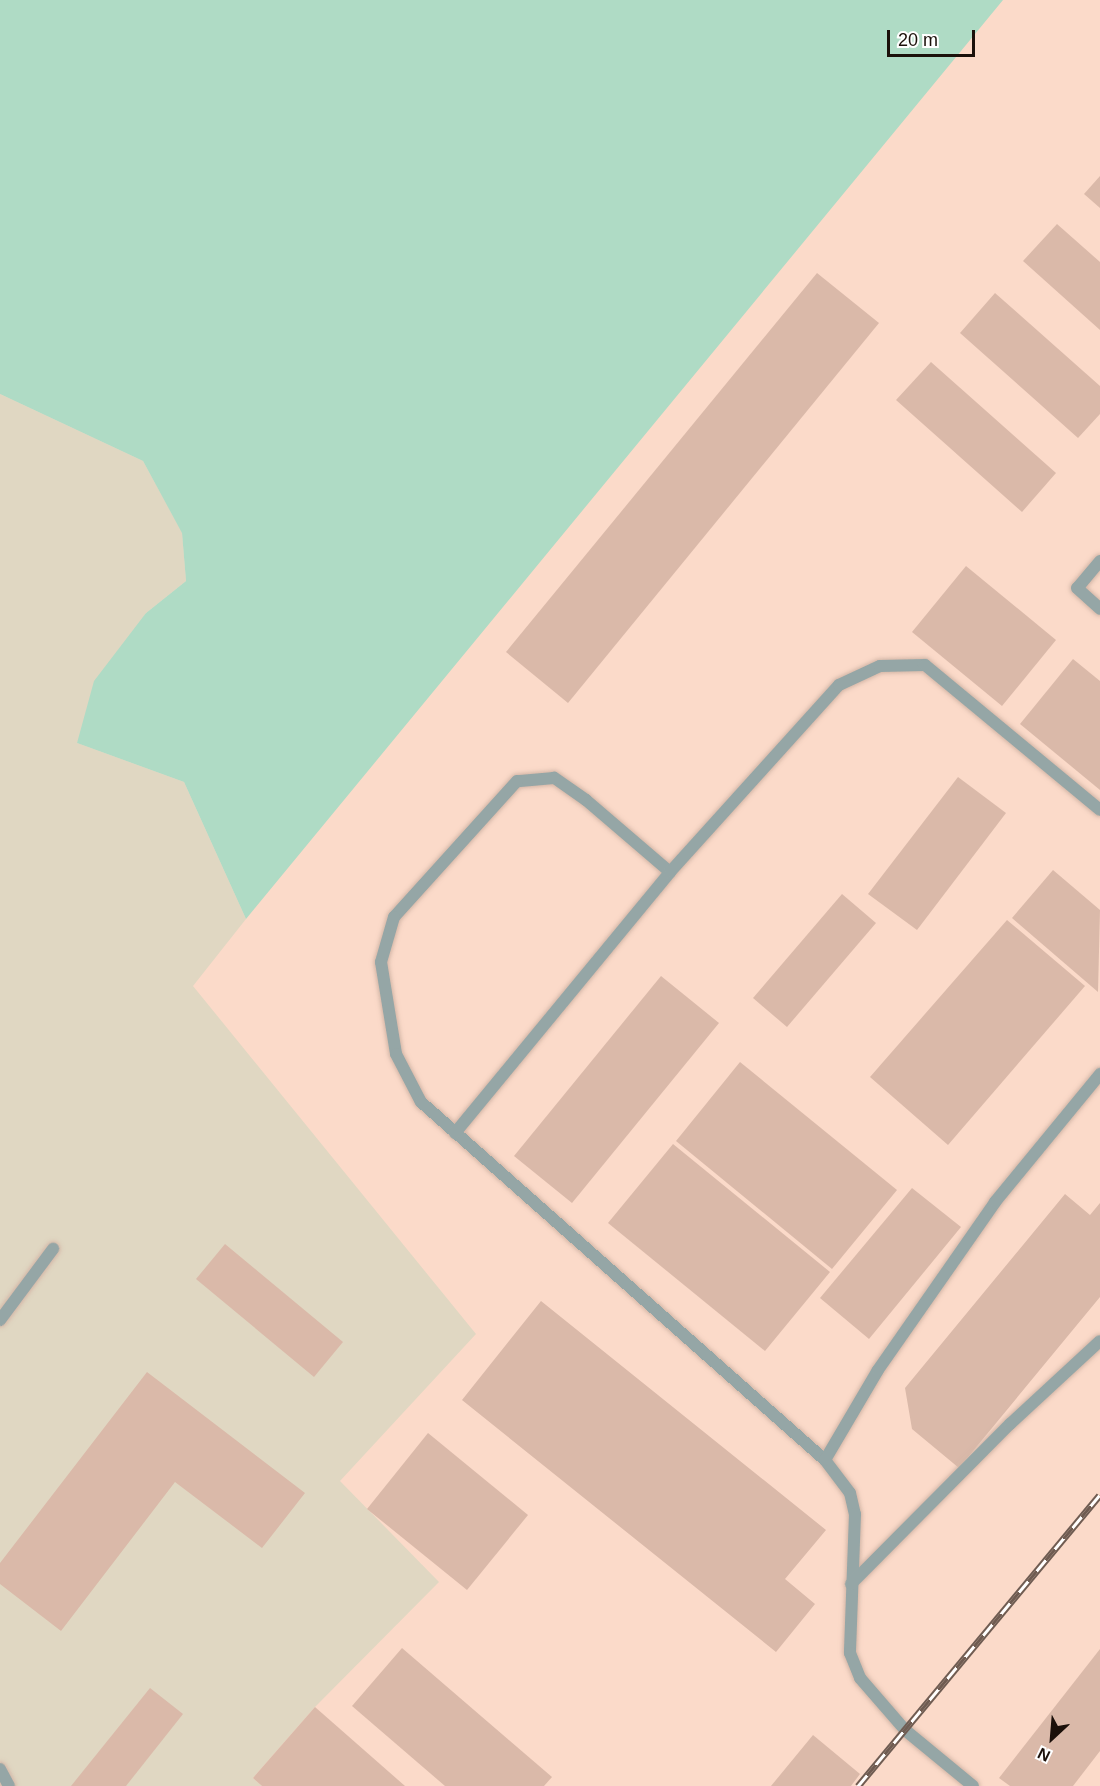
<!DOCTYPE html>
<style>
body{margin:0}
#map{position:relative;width:1100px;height:1786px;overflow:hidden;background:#fbdac9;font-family:Helvetica,sans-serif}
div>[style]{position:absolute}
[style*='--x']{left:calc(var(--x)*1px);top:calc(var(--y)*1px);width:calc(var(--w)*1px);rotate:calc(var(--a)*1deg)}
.industrial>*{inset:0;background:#e0d7c2}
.green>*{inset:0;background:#afdbc5}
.building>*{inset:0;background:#dab9a9}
.roads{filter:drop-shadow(0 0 2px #d3b6a7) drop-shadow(0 0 2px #d3b6a7)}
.service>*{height:12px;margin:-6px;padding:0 6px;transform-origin:6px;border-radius:6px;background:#95a6a6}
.rail>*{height:7px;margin-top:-3.5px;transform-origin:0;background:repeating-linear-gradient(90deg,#fff 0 14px,#6f5c52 0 28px);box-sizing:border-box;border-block:2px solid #6f5c52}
span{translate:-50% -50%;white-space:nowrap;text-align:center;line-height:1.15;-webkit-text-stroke:4.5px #fff;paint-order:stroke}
.north{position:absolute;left:1022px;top:1708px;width:60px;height:60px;-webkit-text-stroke:4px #fff;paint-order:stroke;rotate:206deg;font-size:16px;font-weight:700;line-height:24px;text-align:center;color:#1b100a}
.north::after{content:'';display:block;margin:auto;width:21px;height:27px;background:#1b100a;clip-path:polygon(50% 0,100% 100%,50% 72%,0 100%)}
.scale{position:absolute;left:887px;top:30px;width:88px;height:27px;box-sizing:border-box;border:3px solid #1b100a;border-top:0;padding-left:8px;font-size:18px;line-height:21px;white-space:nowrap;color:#1b100a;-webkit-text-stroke:4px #fff;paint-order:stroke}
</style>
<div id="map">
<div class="industrial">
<div style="clip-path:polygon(0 394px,143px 461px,182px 532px,186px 581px,146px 613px,77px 743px,184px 782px,246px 919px,193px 986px,476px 1334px,340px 1481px,439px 1582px,315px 1707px,253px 1778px,262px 1786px,0 1786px)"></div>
</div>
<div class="green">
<div style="clip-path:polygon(0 0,1003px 0,246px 919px,184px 782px,77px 743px,94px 681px,146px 613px,186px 581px,182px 533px,143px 461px,0 394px)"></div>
</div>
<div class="building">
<div style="clip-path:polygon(1100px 176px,1100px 208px,1084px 194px)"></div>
<div style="clip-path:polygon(1057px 224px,1100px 262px,1100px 330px,1023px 261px)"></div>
<div style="clip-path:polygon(817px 273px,879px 323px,568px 703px,506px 652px)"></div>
<div style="clip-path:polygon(995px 293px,1100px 386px,1100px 414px,1078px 438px,960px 333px)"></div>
<div style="clip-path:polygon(931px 362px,1056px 473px,1022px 512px,896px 400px)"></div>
<div style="clip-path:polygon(966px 566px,1056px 640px,1002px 706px,912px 632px)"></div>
<div style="clip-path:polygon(1073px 659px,1100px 681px,1100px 790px,1020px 724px)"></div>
<div style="clip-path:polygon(958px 777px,1006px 813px,917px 930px,868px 894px)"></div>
<div style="clip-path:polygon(1053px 870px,1100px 910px,1098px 992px,1012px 918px)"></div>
<div style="clip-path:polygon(842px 894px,876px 923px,787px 1027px,753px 998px)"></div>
<div style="clip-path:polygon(1007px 920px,1085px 986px,948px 1145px,870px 1077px)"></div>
<div style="clip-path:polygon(661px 976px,719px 1023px,572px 1203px,514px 1156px)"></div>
<div style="clip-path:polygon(740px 1062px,897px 1190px,832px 1269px,676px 1141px)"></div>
<div style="clip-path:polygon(673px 1144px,830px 1272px,765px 1351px,608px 1223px)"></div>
<div style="clip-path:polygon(912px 1188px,961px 1227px,869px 1339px,820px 1298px)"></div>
<div style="clip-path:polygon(1065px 1194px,1090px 1215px,1100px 1203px,1100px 1297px,959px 1468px,912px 1429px,905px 1388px)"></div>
<div style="clip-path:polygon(225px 1244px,343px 1342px,314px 1377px,196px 1279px)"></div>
<div style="clip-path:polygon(541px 1301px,826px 1530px,785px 1579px,815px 1604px,776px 1652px,462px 1400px)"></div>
<div style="clip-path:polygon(147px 1372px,305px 1493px,262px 1548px,175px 1482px,61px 1631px,0 1584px,0 1563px)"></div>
<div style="clip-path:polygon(428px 1433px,528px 1515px,467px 1590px,367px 1509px)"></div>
<div style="clip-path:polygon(402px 1648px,552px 1777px,544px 1786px,445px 1786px,352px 1706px)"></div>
<div style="clip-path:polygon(1100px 1649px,1100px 1751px,1073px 1786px,1010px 1786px,999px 1778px)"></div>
<div style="clip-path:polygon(150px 1688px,183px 1714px,126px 1786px,71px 1786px)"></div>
<div style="clip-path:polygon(315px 1707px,405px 1786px,262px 1786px,253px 1778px)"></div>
<div style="clip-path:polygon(813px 1735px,860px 1774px,851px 1786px,771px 1786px)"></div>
</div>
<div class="roads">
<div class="service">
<div style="--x:1100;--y:561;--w:35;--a:130"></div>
<div style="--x:1077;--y:588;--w:31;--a:42"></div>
<div style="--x:670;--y:872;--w:111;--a:-139.4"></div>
<div style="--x:586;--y:800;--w:39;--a:-145"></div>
<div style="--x:554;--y:778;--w:37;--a:175"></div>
<div style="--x:517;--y:781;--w:183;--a:132.1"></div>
<div style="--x:394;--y:917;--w:47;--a:106.1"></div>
<div style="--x:381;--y:962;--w:93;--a:80.7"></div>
<div style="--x:396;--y:1054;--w:54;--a:62.5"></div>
<div style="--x:421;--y:1102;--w:540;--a:41.55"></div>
<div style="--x:825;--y:1460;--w:41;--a:52.9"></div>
<div style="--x:850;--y:1493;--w:22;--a:77"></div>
<div style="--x:855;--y:1514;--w:139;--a:92.1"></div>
<div style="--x:850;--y:1653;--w:27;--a:68"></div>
<div style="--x:860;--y:1678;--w:69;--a:49.1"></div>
<div style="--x:905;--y:1730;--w:88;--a:39.5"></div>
<div style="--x:455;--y:1133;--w:338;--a:-50.5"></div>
<div style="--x:670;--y:872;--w:252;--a:-47.9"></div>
<div style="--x:839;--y:685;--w:45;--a:-24.9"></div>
<div style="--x:880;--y:666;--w:45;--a:-1.3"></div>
<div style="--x:925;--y:665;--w:227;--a:39.6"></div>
<div style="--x:0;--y:1320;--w:89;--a:-53.3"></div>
<div style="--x:825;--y:1460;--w:104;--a:-59.5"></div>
<div style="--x:878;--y:1370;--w:205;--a:-55.1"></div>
<div style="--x:995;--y:1202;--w:166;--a:-50.6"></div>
<div style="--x:851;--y:1584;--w:226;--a:-45.2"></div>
<div style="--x:1010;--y:1424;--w:122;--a:-42.7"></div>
<div style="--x:0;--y:1769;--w:19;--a:62"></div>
</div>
</div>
<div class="rail">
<div style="--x:858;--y:1786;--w:378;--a:-50.3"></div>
</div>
<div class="north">N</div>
<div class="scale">20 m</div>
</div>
